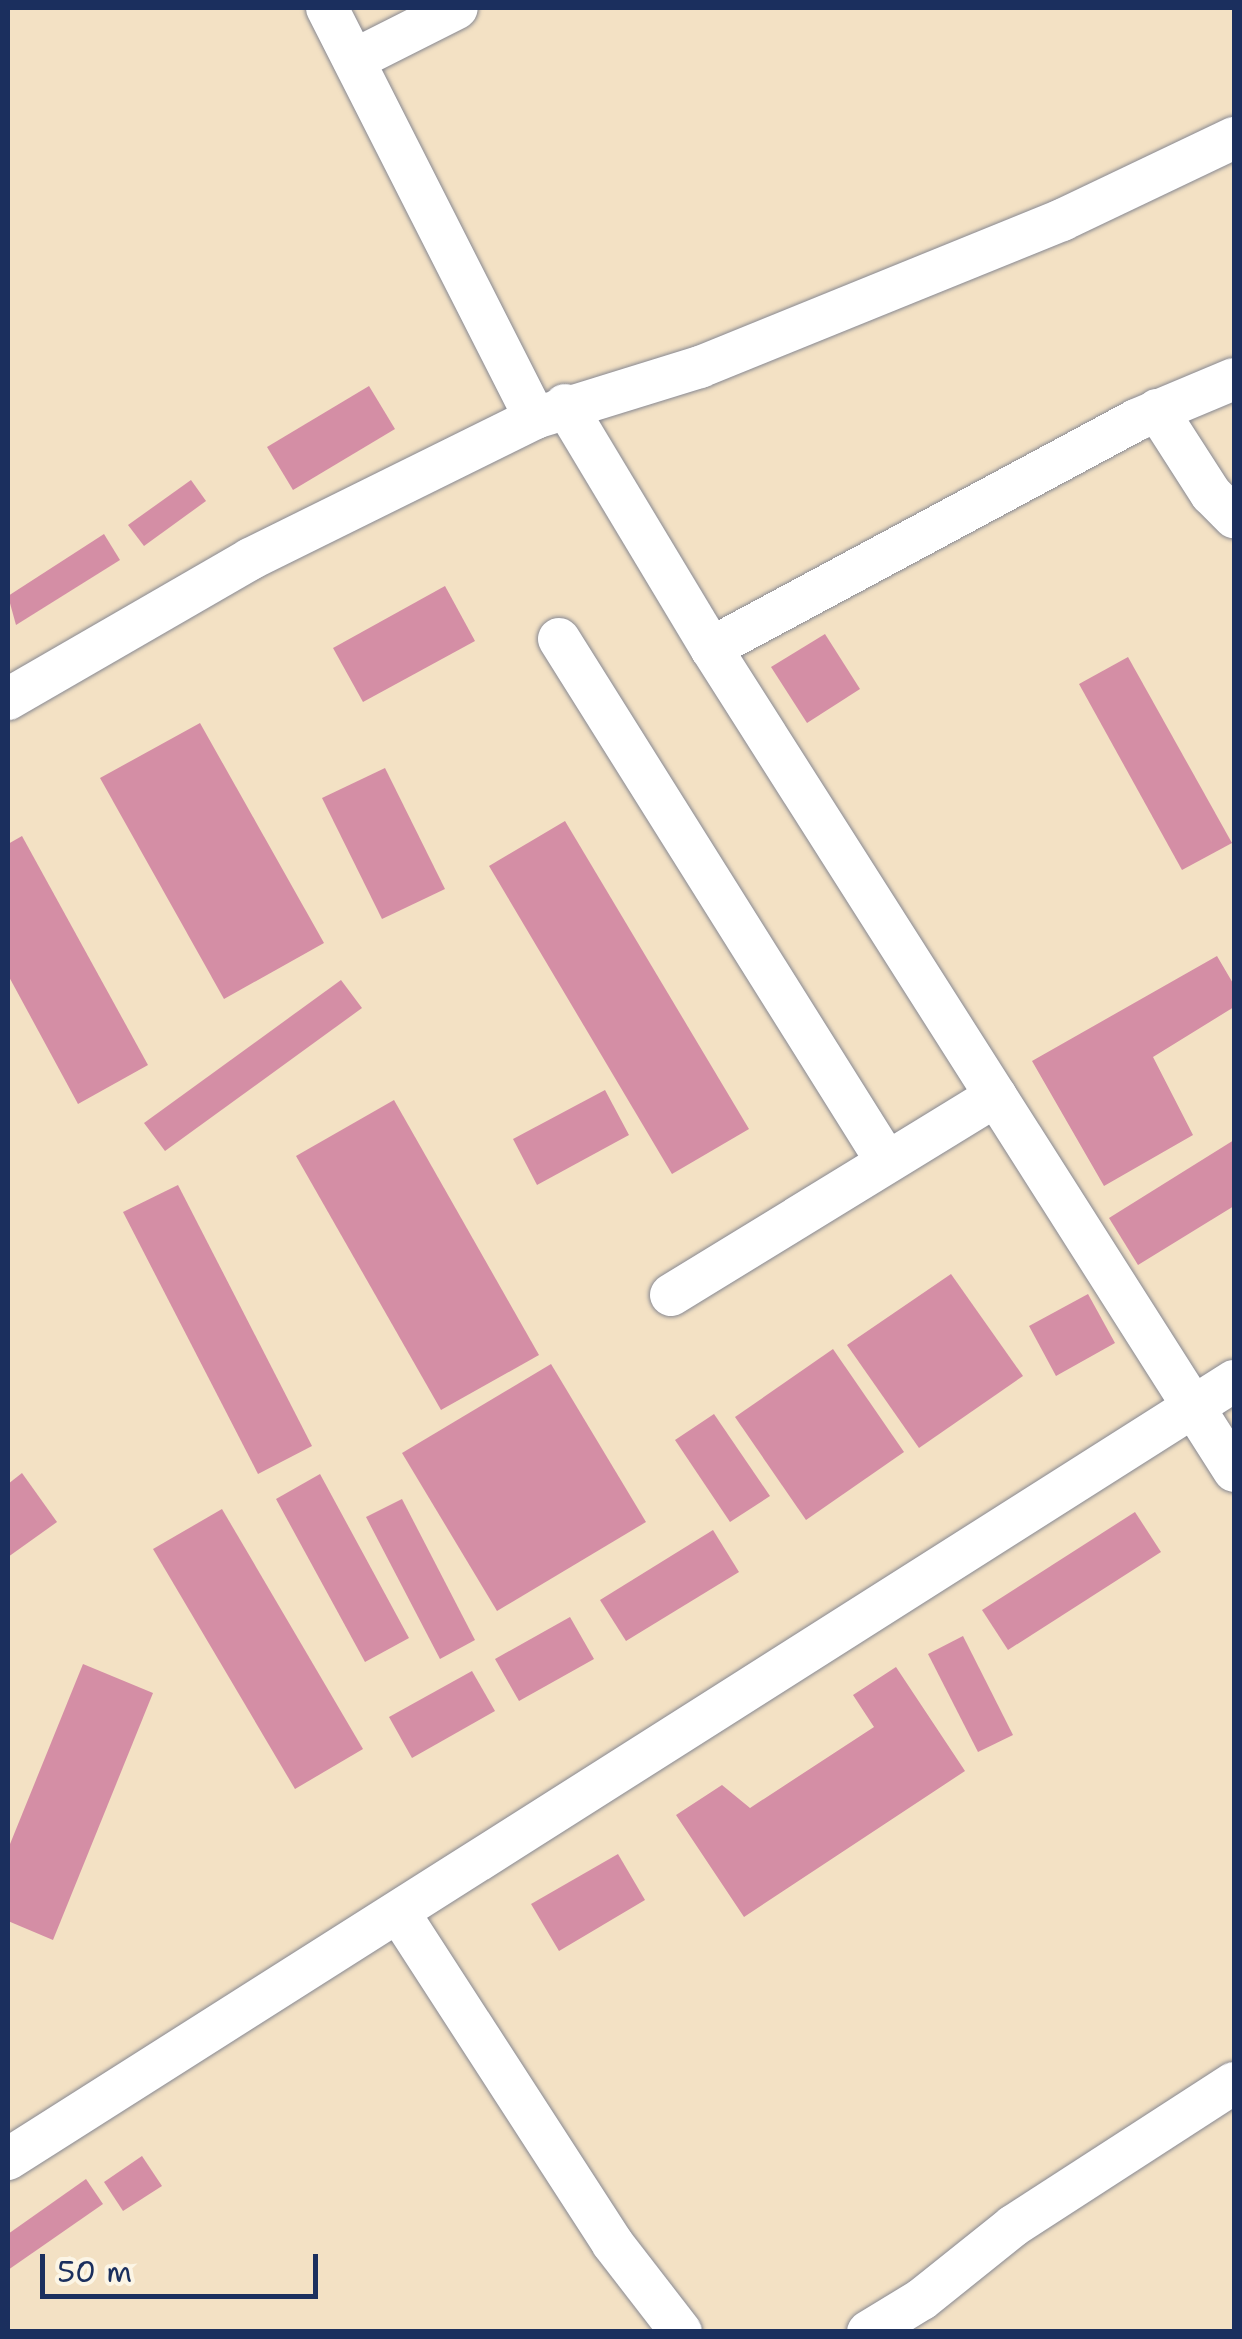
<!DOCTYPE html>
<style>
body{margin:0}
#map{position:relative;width:1242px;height:2339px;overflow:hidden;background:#f3e1c4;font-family:"Shantell Sans",sans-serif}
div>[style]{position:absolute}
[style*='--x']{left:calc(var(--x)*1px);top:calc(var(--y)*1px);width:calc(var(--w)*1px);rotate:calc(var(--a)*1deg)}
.building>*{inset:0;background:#d48ea5}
.roads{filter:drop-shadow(0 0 2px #878891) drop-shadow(0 0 2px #878891)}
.minor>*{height:42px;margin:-21px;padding:0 21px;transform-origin:21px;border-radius:21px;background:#fff}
span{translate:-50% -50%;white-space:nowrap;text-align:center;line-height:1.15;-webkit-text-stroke:8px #fcf5e5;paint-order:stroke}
.frame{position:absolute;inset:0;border:10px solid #1b2f5e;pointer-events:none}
.scale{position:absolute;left:40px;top:2254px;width:278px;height:45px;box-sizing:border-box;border:5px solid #1b2f5e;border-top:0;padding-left:12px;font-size:30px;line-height:35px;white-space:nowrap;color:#1b2f5e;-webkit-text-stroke:8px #fcf5e5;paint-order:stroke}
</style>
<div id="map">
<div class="building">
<div style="clip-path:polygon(369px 386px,395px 429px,293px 490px,267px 447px)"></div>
<div style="clip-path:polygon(191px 480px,206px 501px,144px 546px,128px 525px)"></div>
<div style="clip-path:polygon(104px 534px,120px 560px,16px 625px,8px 596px)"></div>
<div style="clip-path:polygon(445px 586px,475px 641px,363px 702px,333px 648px)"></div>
<div style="clip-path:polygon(825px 634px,860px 689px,807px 723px,771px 667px)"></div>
<div style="clip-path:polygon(1128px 657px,1232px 843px,1182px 870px,1079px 684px)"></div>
<div style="clip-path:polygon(200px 723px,324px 943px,224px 999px,100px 778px)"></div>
<div style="clip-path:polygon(385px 768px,445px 889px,382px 919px,322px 798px)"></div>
<div style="clip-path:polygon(565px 821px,749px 1129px,672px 1174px,489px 866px)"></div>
<div style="clip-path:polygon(22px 836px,148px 1065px,78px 1104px,8px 975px,8px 844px)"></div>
<div style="clip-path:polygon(1217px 956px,1234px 985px,1234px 1007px,1153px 1057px,1193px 1135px,1104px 1186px,1032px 1061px)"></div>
<div style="clip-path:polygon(341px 980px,362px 1008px,165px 1151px,144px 1123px)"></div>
<div style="clip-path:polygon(605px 1090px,629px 1135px,537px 1185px,513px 1139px)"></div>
<div style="clip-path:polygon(394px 1100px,539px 1355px,441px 1410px,296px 1156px)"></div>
<div style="clip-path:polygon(1234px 1140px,1234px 1206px,1138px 1265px,1109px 1218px)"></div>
<div style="clip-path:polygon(178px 1185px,312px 1446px,258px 1474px,123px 1212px)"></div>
<div style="clip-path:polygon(951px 1274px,1023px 1376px,919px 1448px,847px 1345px)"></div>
<div style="clip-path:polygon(1088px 1294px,1115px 1343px,1056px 1376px,1029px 1326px)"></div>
<div style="clip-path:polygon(833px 1349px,904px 1452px,806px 1520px,735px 1417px)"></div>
<div style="clip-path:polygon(551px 1364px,646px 1522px,497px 1611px,402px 1453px)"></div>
<div style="clip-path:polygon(714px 1414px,770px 1496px,730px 1522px,675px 1440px)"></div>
<div style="clip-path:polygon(22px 1473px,57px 1522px,8px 1557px,8px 1484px)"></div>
<div style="clip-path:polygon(320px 1474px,409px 1638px,365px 1662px,276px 1499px)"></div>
<div style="clip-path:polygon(402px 1499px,475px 1640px,440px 1659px,366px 1517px)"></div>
<div style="clip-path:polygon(222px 1509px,363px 1749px,295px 1789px,153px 1549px)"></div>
<div style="clip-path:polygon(1135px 1512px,1161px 1552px,1008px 1650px,982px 1610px)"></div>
<div style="clip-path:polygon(713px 1530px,739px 1572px,626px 1641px,600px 1600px)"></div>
<div style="clip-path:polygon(570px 1617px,594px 1659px,519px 1701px,495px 1659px)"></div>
<div style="clip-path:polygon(963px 1636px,1013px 1735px,978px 1752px,928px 1654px)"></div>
<div style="clip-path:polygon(83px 1664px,153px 1693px,53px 1940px,8px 1921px,8px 1849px)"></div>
<div style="clip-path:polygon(896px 1667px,965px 1771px,744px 1917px,676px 1815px,722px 1785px,750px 1808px,874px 1727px,853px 1695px)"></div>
<div style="clip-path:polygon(472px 1671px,495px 1711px,412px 1758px,389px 1717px)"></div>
<div style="clip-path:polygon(618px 1854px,645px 1900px,559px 1951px,531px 1904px)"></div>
<div style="clip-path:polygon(142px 2156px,162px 2186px,123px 2211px,104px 2182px)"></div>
<div style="clip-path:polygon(86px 2179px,103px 2204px,8px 2270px,8px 2234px)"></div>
</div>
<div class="roads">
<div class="minor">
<div style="--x:327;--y:8;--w:460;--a:63.1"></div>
<div style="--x:354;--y:60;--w:115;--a:-26.8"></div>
<div style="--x:565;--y:405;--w:283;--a:59"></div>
<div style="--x:711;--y:648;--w:975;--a:57.56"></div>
<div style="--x:1157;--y:410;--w:100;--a:57.3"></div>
<div style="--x:1211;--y:494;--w:33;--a:45"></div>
<div style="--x:559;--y:639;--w:617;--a:57.91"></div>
<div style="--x:711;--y:648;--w:482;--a:-28.2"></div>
<div style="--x:1136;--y:420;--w:106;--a:-22.7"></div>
<div style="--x:8;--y:699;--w:280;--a:-30"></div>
<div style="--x:250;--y:559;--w:318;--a:-26.3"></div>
<div style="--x:535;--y:418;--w:173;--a:-17.2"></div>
<div style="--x:700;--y:367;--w:391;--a:-22.1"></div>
<div style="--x:1062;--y:220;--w:191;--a:-25.5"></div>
<div style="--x:671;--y:1295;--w:381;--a:-31.5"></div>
<div style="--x:399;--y:1913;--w:394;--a:57.1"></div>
<div style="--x:613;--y:2244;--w:111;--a:52.3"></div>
<div style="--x:8;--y:2159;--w:1452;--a:-32.4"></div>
<div style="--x:868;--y:2332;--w:63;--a:-31.4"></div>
<div style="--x:922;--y:2299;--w:117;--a:-38.7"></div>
<div style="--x:1013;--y:2226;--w:263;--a:-32.9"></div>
</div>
</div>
<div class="frame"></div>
<div class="scale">50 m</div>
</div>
